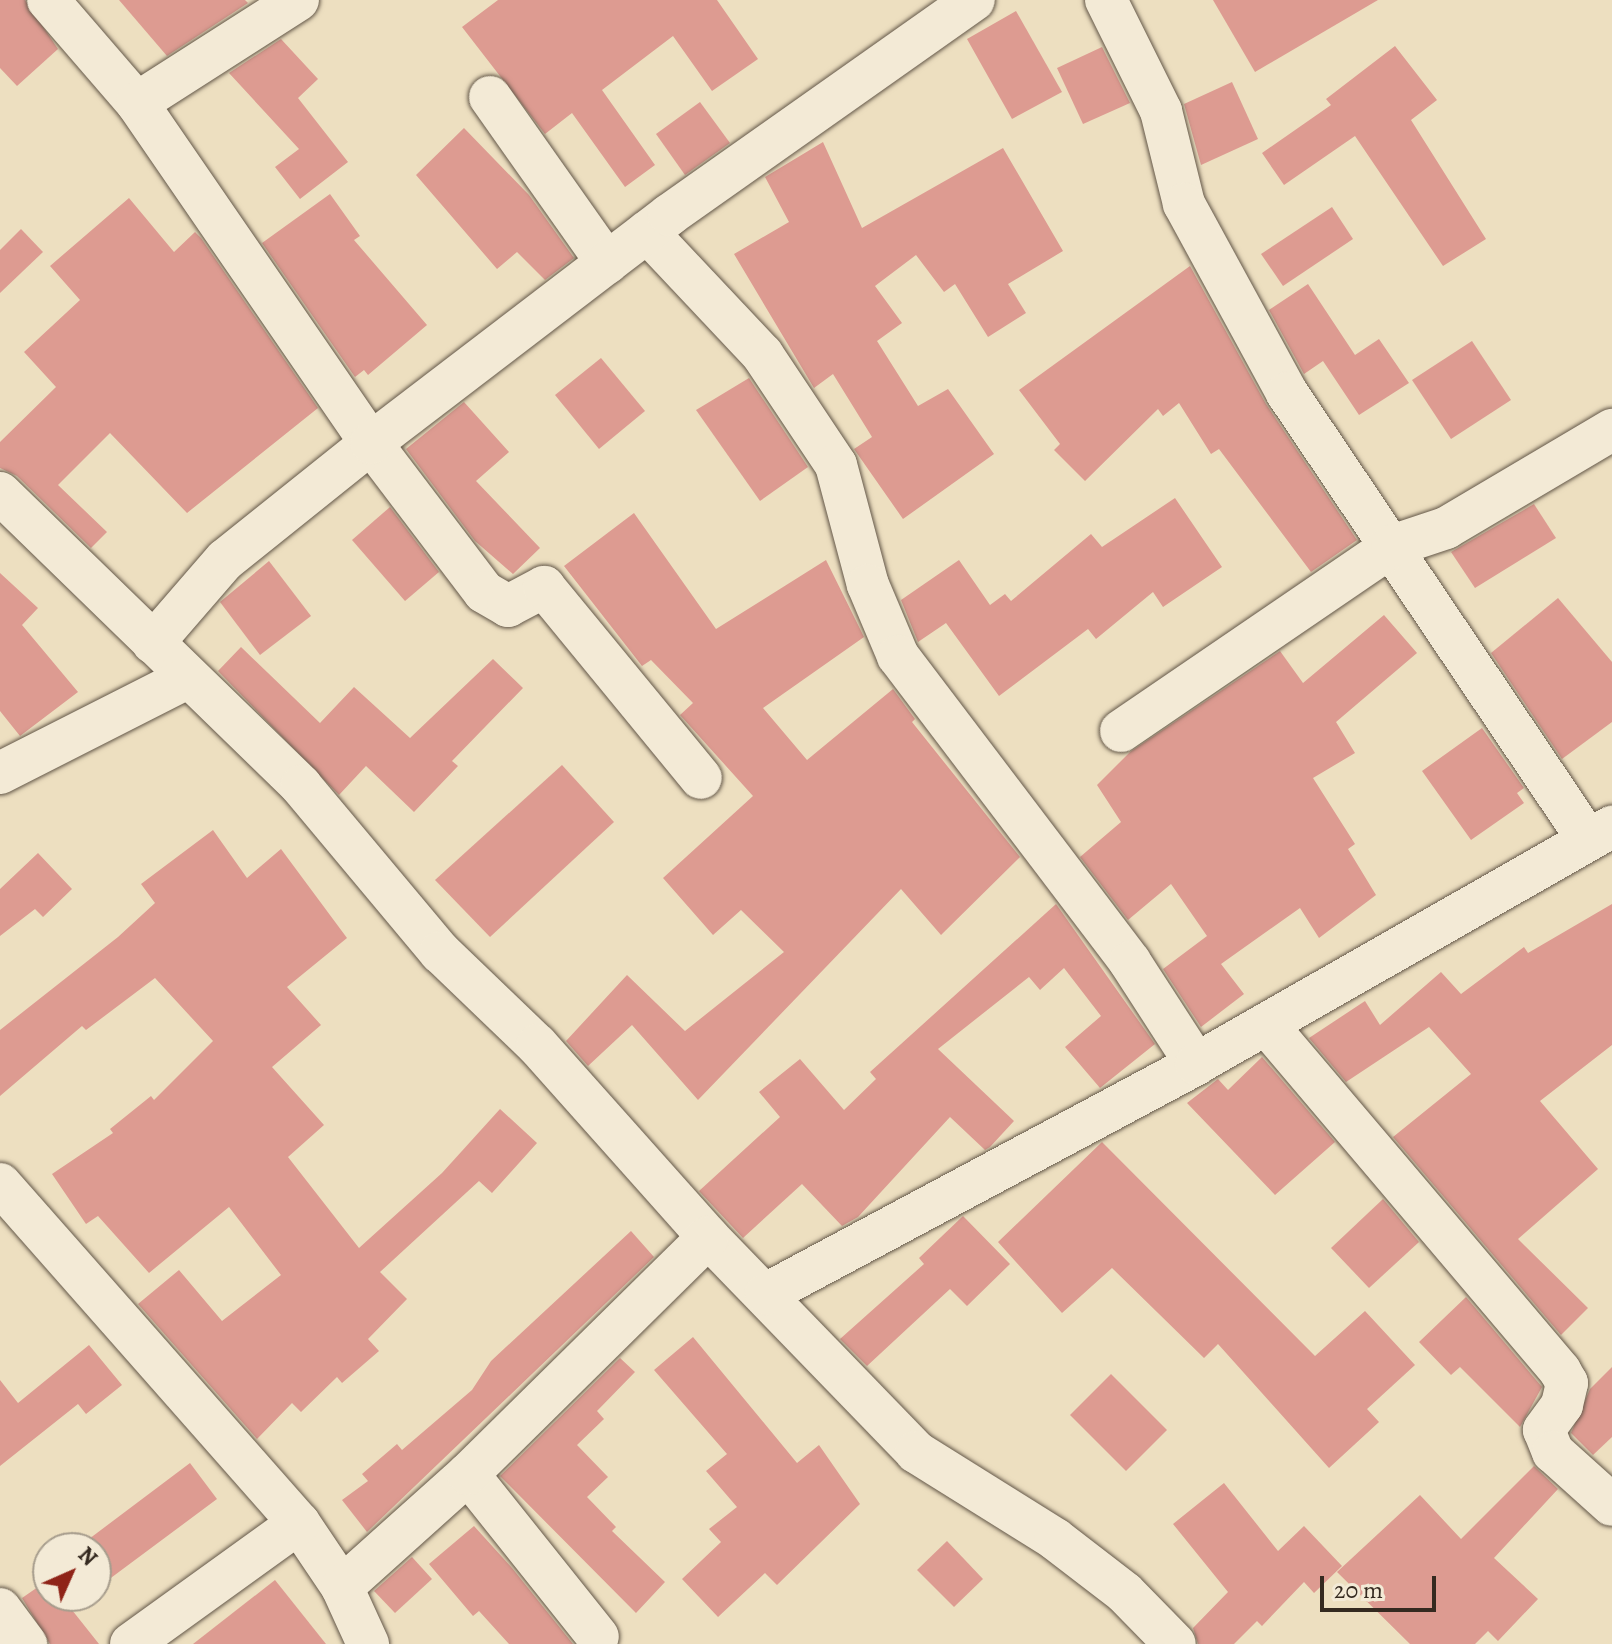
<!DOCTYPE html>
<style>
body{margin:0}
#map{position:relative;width:1612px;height:1644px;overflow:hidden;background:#eddfc0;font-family:Alegreya,serif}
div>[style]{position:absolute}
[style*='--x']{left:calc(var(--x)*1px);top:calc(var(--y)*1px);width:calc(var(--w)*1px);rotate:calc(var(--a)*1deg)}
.building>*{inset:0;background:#dd9b91}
.roads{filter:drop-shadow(0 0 2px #635748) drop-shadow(0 0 2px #635748)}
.street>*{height:42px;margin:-21px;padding:0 21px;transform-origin:21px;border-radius:21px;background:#f3ead6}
span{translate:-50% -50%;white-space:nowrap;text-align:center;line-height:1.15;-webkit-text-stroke:6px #f3ead6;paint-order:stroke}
.north{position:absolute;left:32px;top:1532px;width:80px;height:80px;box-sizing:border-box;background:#f3ead6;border:2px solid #a79d8d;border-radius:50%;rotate:45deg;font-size:22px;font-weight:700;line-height:32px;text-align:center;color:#352a20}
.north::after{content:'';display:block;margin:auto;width:28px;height:36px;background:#8f2418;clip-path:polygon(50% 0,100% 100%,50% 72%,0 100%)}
.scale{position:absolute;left:1320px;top:1576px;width:116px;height:36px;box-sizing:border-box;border:4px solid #352a20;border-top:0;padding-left:10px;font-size:24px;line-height:28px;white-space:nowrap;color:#352a20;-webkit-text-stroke:6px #f3ead6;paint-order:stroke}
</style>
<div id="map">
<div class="building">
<div style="clip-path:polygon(0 0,25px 0,58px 49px,17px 86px,0 68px)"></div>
<div style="clip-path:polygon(119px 0,245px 0,248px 3px,167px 56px)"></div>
<div style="clip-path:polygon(498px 0,717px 0,758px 59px,712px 91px,673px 36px,602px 90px,655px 165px,625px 187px,572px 113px,545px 134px,462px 27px)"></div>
<div style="clip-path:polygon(1213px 0,1378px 0,1255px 72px)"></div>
<div style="clip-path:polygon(1016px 11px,1062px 92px,1012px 119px,967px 39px)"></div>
<div style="clip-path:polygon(281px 39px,318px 79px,298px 98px,348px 162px,300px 199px,275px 167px,299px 149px,229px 73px)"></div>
<div style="clip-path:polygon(1395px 46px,1437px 100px,1411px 120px,1486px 239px,1443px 266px,1355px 136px,1284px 185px,1262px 153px,1331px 105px,1326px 99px)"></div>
<div style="clip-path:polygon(1102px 47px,1130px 103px,1083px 124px,1057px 68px)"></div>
<div style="clip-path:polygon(1232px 82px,1258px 139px,1201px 165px,1184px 104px)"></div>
<div style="clip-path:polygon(700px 102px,730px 143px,685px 175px,656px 134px)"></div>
<div style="clip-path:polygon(464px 128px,529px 195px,574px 258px,545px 280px,517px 252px,497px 269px,416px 175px)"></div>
<div style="clip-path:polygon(823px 142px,862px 228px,1003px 148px,1063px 251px,1008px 284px,1026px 313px,988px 337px,955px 284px,944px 292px,916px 255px,875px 286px,902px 323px,877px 341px,918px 406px,948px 389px,994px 454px,903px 519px,854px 449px,872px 437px,833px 374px,814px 388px,734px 254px,789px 222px,765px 177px)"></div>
<div style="clip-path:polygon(330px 194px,360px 236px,354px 240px,427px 325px,368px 375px,364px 370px,355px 377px,262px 243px)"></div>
<div style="clip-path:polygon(129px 198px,174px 252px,195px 232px,201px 238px,318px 408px,187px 513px,110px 433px,58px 485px,107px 532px,91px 548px,17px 476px,0 468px,0 442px,56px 387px,24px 352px,80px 300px,50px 266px)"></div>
<div style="clip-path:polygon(1332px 207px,1353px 239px,1283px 286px,1261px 254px)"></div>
<div style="clip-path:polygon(21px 229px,43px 252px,0 293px,0 250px)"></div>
<div style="clip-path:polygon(1190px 266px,1266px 404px,1357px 540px,1311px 572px,1219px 449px,1211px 454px,1179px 403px,1163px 416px,1158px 409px,1085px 481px,1054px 450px,1060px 444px,1019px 390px)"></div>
<div style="clip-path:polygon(1308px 284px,1355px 355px,1379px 339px,1409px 383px,1359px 415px,1323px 361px,1304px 374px,1269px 310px)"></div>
<div style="clip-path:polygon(1472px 341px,1511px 400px,1451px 439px,1412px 380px)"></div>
<div style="clip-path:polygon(601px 358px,645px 411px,599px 449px,555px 395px)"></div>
<div style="clip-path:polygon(749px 378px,808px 467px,760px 501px,696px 410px)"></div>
<div style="clip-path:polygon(464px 402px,509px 452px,476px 481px,540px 548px,513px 574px,475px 541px,406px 449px)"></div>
<div style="clip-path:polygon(1175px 498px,1222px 567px,1163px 607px,1153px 592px,1096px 639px,1088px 629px,999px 696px,946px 623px,918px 642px,901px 600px,959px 560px,990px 605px,1005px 594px,1011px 601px,1091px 534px,1102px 547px)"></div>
<div style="clip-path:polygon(1534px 504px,1556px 538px,1475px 588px,1451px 552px)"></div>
<div style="clip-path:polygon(390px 507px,439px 572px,405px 601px,352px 540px)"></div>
<div style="clip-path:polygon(634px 513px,716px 629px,826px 560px,864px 637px,763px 708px,807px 760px,893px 689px,915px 719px,912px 722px,1020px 857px,941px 935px,901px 889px,698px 1100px,632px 1025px,588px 1066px,566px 1041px,627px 975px,685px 1031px,784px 952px,741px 910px,713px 935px,663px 878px,753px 796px,680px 715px,693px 703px,651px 660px,642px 666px,564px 566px)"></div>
<div style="clip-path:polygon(269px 561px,311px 616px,260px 655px,220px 602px)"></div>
<div style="clip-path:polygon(0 573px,38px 608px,22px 625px,78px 692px,20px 736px,0 711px)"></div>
<div style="clip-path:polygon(1558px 598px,1612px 662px,1612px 722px,1562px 759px,1491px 653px)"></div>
<div style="clip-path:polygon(1384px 615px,1417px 653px,1336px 722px,1355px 753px,1313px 778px,1355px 844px,1348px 849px,1376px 895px,1319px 938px,1300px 908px,1221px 964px,1244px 994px,1201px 1027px,1163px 969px,1207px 936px,1171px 884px,1128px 920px,1080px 857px,1121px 822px,1097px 785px,1130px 752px,1280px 651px,1303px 683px)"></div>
<div style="clip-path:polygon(241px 647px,320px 723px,354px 687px,410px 738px,493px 659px,523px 688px,452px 761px,458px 766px,414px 812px,366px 766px,339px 795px,218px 671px)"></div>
<div style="clip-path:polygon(1482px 728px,1524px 788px,1517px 793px,1524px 803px,1471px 840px,1422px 771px)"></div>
<div style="clip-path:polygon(562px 765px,614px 822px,490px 937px,435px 880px)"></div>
<div style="clip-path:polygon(213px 830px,247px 878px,281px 849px,347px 938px,287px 987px,321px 1025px,272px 1067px,324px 1125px,288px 1157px,359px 1248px,442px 1173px,500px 1109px,537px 1143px,492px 1193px,479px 1181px,380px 1272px,407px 1299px,368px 1339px,379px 1351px,342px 1383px,337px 1377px,301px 1412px,292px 1403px,257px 1439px,138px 1304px,179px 1270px,222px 1321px,281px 1275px,229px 1207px,149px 1273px,98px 1216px,86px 1224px,52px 1174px,113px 1133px,110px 1129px,151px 1096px,154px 1100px,213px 1041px,155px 978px,86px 1030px,82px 1026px,0 1096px,0 1030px,118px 937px,155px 903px,141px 884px)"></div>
<div style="clip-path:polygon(38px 853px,72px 889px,43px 917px,35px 909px,0 936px,0 889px)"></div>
<div style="clip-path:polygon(1056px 904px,1155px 1044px,1100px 1088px,1065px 1047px,1101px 1016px,1064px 968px,1040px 990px,1029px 977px,938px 1049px,1014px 1121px,990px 1147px,985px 1150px,950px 1117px,858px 1217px,842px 1226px,802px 1184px,743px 1238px,699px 1191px,780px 1117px,759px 1092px,800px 1059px,844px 1110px,876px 1079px,870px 1072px)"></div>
<div style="clip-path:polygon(1612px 904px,1612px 1045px,1540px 1101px,1598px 1169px,1518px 1239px,1588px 1308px,1561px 1335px,1393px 1137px,1471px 1074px,1429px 1027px,1346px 1082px,1309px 1038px,1365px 1001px,1380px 1025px,1441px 972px,1461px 994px,1524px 947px,1528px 953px)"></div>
<div style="clip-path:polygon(1262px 1057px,1335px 1142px,1275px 1195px,1187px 1103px,1218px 1079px,1228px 1090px)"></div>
<div style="clip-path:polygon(1102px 1142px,1315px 1356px,1365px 1311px,1415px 1365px,1367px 1409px,1379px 1422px,1329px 1468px,1218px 1344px,1204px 1358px,1112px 1268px,1062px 1313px,998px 1242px)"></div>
<div style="clip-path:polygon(1383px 1199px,1419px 1242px,1369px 1288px,1331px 1248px)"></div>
<div style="clip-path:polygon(963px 1216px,1010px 1264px,967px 1306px,950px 1289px,867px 1366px,840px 1339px,924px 1264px,919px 1258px)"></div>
<div style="clip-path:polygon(631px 1231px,654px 1257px,367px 1532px,342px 1500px,368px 1481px,362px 1474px,397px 1444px,402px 1450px,472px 1390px,491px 1361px)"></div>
<div style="clip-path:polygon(1466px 1297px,1542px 1387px,1520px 1427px,1460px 1367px,1451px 1375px,1419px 1342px)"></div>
<div style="clip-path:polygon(693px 1337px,797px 1463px,819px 1445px,860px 1504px,777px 1585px,765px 1573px,718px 1617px,682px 1579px,721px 1542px,709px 1529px,737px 1507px,706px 1471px,727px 1454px,654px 1370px)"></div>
<div style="clip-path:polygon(89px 1345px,122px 1385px,86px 1414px,78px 1404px,0 1466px,0 1380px,18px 1403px)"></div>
<div style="clip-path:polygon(620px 1358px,635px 1372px,597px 1411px,604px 1419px,577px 1445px,608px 1477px,587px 1497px,616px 1527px,612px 1531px,665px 1582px,636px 1613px,500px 1476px)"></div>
<div style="clip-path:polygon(1612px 1367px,1612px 1437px,1593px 1455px,1571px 1433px,1590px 1389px)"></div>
<div style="clip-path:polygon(1111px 1374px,1167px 1430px,1126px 1471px,1070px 1415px)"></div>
<div style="clip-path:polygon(190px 1463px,217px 1499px,96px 1589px,96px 1548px,77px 1548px)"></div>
<div style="clip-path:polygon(1534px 1466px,1558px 1489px,1494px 1558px,1538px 1599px,1498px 1641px,1488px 1631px,1475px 1644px,1410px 1644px,1337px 1572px,1420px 1495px,1461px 1539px)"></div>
<div style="clip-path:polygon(1224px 1483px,1278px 1551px,1304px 1526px,1342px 1566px,1314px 1593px,1304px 1582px,1262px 1626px,1257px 1621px,1234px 1644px,1198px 1644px,1193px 1628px,1228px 1592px,1173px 1524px)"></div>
<div style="clip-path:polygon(474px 1526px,512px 1568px,573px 1644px,509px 1644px,479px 1611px,473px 1616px,429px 1564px)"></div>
<div style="clip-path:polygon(947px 1541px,983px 1579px,954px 1607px,917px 1570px)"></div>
<div style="clip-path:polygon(412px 1557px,432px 1579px,395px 1613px,374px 1591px)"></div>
<div style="clip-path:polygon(48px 1580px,48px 1596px,86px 1596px,72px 1610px,99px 1644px,50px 1644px,22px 1598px)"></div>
<div style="clip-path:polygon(275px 1580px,326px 1644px,193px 1644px)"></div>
</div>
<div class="roads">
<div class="street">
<div style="--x:48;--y:0;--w:136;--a:49.2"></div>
<div style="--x:137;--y:103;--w:413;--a:55.5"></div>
<div style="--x:371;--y:443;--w:187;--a:52.8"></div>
<div style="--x:484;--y:592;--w:28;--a:30"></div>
<div style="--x:508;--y:606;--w:41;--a:-27.8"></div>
<div style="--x:544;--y:587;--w:247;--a:50.6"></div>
<div style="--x:1106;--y:0;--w:124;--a:63.6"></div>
<div style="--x:1161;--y:111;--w:96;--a:76.1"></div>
<div style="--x:1184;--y:204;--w:215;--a:61.4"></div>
<div style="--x:1287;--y:393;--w:539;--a:56.04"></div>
<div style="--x:490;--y:97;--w:203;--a:54.8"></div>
<div style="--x:137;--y:103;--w:191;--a:-32.6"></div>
<div style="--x:647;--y:232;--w:168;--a:46.7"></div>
<div style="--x:762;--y:354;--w:133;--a:56.3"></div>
<div style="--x:836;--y:465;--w:124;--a:75.1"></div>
<div style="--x:868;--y:585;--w:77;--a:67.1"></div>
<div style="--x:898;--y:656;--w:384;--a:52.8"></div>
<div style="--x:1130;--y:962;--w:121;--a:57.1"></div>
<div style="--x:0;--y:493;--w:420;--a:44.2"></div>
<div style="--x:301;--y:786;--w:217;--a:50.1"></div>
<div style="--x:440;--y:952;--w:134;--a:43.8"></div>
<div style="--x:537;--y:1045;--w:257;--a:48.3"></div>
<div style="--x:708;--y:1237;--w:299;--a:45.9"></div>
<div style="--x:916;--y:1452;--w:164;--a:32"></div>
<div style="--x:1055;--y:1539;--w:88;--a:37.6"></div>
<div style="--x:1125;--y:1593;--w:71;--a:45.6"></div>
<div style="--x:153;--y:643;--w:110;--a:-49.1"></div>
<div style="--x:225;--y:560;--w:187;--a:-38.7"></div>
<div style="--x:371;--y:443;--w:375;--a:-37.4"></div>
<div style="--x:669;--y:215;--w:373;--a:-35.2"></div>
<div style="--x:1121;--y:731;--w:328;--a:-34.3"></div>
<div style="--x:1392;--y:546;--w:57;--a:-18.4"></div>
<div style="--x:1446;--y:528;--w:193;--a:-30.6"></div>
<div style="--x:0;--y:773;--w:208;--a:-26.9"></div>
<div style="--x:1266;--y:1024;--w:455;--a:49.7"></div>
<div style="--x:1560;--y:1371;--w:14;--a:60"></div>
<div style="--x:1567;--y:1383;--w:23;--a:103"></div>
<div style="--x:1562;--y:1405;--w:31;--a:126"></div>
<div style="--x:1544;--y:1430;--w:24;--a:68"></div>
<div style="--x:1553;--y:1452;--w:79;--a:41.9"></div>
<div style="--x:0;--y:1184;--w:452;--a:48.6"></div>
<div style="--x:299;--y:1523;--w:77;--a:56.1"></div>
<div style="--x:342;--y:1587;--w:63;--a:65.5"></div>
<div style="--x:766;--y:1294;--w:488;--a:-28.1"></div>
<div style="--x:1196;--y:1064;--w:479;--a:-29.7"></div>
<div style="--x:468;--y:1474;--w:208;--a:51.4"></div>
<div style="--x:342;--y:1587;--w:169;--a:-41.9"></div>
<div style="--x:468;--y:1474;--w:337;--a:-44.6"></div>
<div style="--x:0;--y:1609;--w:44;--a:53.4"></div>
<div style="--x:131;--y:1644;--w:207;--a:-35.8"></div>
</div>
</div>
<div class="north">N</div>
<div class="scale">20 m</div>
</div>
